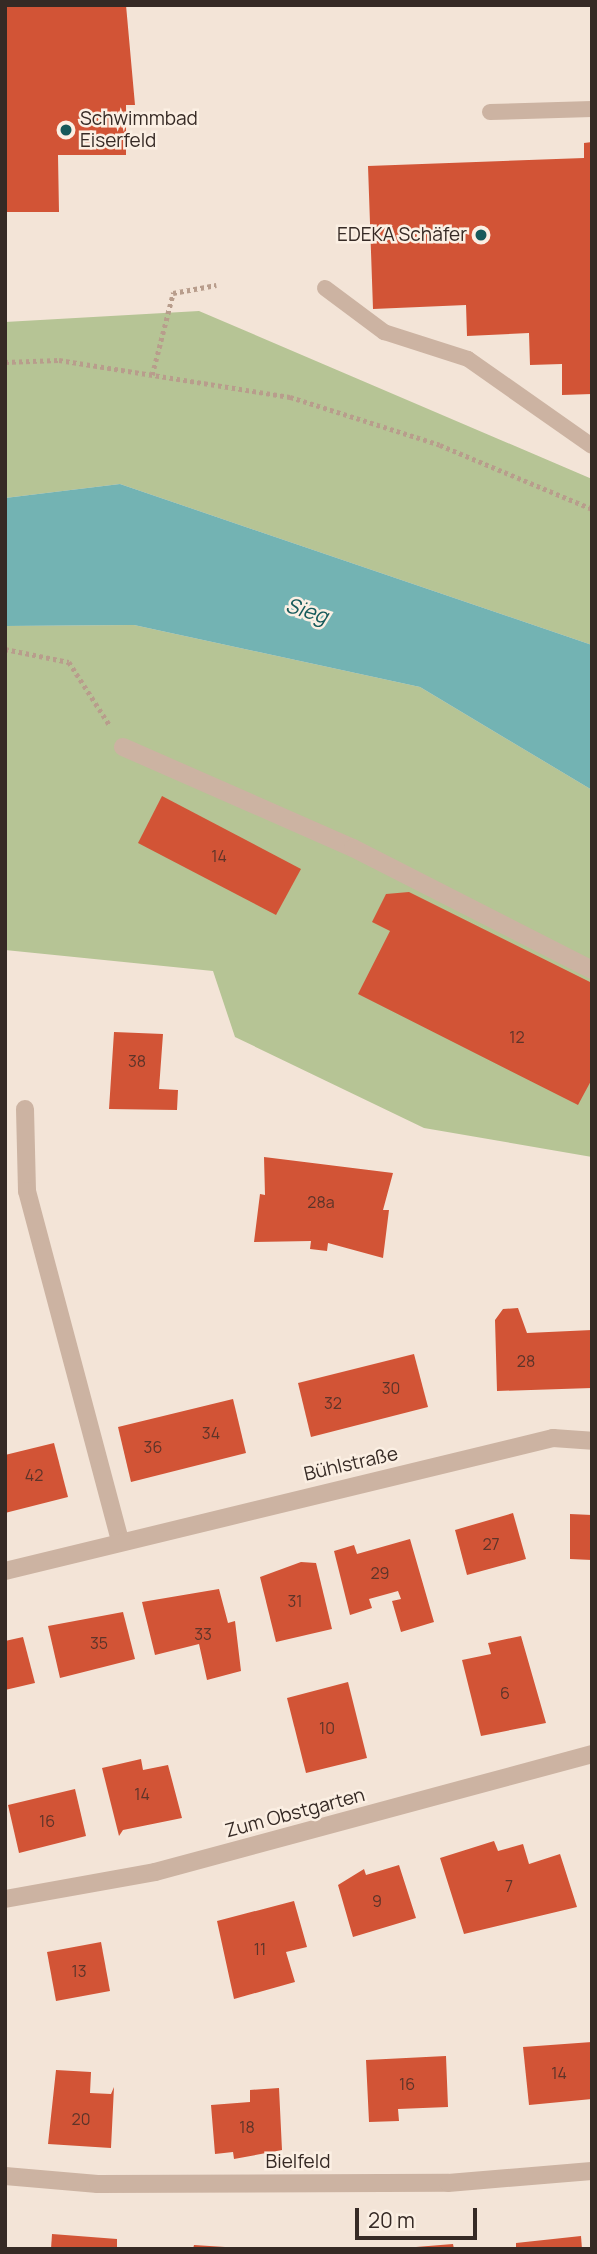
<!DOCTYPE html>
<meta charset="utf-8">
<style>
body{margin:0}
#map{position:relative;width:597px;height:2254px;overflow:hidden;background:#f3e4d7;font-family:Manrope,sans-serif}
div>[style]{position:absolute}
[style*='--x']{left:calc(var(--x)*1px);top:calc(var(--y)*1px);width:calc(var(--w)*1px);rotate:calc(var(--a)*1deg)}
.green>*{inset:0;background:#b6c495}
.water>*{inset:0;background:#73b3b3}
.building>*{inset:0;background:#d25436}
.path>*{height:4.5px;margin-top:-2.25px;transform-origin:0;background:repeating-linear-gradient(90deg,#b89d8c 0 3.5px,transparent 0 7px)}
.service>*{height:16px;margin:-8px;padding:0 8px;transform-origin:8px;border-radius:8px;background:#ccb3a2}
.minor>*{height:18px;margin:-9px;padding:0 9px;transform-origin:9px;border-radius:9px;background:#ccb3a2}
.dots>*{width:19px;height:19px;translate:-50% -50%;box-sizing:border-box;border:4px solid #fbefe3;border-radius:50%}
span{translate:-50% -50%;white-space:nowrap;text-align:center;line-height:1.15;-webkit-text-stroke:5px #fbefe3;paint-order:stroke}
.number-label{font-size:16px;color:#5d3429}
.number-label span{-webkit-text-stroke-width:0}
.poi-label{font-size:19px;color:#362a25}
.left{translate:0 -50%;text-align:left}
.right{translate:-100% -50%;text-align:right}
.street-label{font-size:19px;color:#362a25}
.water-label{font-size:21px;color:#175a5b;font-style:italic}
.frame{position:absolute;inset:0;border:7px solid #362a25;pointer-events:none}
.scale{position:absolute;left:355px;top:2208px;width:122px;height:32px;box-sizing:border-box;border:4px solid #362a25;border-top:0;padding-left:9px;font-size:21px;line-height:24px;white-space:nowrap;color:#362a25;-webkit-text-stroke:5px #fbefe3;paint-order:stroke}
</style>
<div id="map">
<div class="green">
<div style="clip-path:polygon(199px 311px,592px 479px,592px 645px,120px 484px,5px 498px,5px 322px)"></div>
<div style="clip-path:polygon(134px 625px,420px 687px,592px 790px,592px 1157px,424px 1128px,235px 1037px,213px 971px,5px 950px,5px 626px)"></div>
</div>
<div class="water">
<div style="clip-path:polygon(120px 484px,592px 645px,592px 790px,420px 687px,134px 625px,5px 626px,5px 498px)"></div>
</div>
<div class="building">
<div style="clip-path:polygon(5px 5px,126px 5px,135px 105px,126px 105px,126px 155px,58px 155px,59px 212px,5px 212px)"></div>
<div style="clip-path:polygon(592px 142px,592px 394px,562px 395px,562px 364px,530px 365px,529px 333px,467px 336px,466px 305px,373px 309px,368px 166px,584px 158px,584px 143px)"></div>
<div style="clip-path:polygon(162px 796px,301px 869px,276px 915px,138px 843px)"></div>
<div style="clip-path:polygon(409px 892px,592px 983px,592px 1079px,578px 1105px,358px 994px,390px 931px,372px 922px,386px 894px)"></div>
<div style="clip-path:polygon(114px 1032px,163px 1034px,159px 1089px,178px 1090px,177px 1110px,109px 1109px)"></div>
<div style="clip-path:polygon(264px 1157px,393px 1173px,383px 1210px,389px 1210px,383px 1258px,328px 1243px,327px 1251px,310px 1249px,311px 1241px,254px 1242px,260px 1194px,265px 1195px)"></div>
<div style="clip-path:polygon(518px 1308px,527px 1333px,592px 1330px,592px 1388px,497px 1391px,495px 1320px,503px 1309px)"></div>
<div style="clip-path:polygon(414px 1354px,428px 1407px,311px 1437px,298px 1383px)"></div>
<div style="clip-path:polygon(233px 1399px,246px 1453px,131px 1482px,118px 1427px)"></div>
<div style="clip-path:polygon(54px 1443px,68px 1497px,5px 1513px,5px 1455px)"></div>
<div style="clip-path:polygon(513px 1513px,526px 1559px,467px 1575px,455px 1530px)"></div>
<div style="clip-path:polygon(570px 1514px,592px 1515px,592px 1560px,570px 1559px)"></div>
<div style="clip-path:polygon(410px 1539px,434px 1622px,401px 1632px,392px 1601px,401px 1599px,398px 1591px,369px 1599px,372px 1608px,350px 1615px,334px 1551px,354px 1545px,357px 1554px)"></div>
<div style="clip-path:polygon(301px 1562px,316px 1563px,332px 1629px,276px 1642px,260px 1577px)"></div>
<div style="clip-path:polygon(219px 1589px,228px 1623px,235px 1621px,241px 1671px,207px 1680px,199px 1644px,155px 1655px,142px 1602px)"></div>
<div style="clip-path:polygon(123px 1612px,135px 1659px,60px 1678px,48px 1626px)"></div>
<div style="clip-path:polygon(521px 1636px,546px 1723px,481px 1736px,462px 1660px,491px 1654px,488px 1643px)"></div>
<div style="clip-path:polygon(23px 1637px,35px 1683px,5px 1690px,5px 1641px)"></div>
<div style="clip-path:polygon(348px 1682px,367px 1758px,306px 1773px,287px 1698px)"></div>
<div style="clip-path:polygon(141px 1759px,143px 1770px,168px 1765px,182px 1818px,123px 1830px,119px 1836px,102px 1768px)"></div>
<div style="clip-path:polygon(75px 1789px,86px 1836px,19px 1853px,8px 1805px)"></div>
<div style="clip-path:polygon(494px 1841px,498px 1851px,523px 1844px,529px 1864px,560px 1854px,577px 1907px,464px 1934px,440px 1858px)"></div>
<div style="clip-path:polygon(399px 1865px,416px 1918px,353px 1937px,338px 1885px,364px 1869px,366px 1875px)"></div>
<div style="clip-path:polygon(294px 1901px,307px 1947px,286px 1952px,295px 1982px,234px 1999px,217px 1921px)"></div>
<div style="clip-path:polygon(101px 1942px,110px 1991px,56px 2001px,47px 1952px)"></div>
<div style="clip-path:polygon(592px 2042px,592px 2099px,529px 2105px,523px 2047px)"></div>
<div style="clip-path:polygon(446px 2056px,448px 2107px,398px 2109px,399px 2121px,369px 2122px,366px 2060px)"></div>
<div style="clip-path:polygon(56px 2070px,91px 2072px,90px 2093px,111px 2094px,114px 2087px,111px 2148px,48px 2144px)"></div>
<div style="clip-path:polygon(279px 2088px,282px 2150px,234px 2159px,233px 2152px,215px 2154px,211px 2105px,250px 2102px,250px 2090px)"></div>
<div style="clip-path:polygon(52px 2234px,117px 2239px,117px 2249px,51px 2249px)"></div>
<div style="clip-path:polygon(581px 2236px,582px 2249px,516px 2249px,516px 2243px)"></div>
<div style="clip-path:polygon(453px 2244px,454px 2249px,416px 2249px,416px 2247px)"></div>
<div style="clip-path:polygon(194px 2245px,225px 2247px,225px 2249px,193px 2249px)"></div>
</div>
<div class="path">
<div style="--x:5;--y:362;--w:54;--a:-2.1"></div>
<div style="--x:59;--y:360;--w:234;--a:9.1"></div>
<div style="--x:290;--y:397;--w:157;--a:17.7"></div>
<div style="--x:440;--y:445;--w:165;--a:22.8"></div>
<div style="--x:152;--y:375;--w:85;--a:-75.6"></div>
<div style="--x:173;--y:293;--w:44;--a:-10.5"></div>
<div style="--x:5;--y:649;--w:65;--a:11.5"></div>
<div style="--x:69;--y:662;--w:74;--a:57.2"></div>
</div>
<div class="service">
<div style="--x:490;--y:112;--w:102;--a:-1.7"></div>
<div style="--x:325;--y:288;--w:74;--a:36.7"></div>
<div style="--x:384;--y:332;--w:88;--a:17.8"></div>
<div style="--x:468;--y:359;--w:151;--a:35.1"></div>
</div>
<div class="minor">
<div style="--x:123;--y:747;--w:251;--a:23.7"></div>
<div style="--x:353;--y:848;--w:268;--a:27"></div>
<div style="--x:25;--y:1109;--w:82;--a:88.6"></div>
<div style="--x:27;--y:1191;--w:362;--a:75.1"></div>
<div style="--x:5;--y:1571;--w:564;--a:-13.64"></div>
<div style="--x:553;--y:1438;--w:39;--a:4"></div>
<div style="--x:5;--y:1899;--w:152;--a:-10.2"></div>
<div style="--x:155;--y:1872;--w:453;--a:-15.1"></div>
<div style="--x:5;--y:2176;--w:93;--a:4.9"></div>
<div style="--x:98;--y:2184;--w:350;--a:-0.2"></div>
<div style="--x:448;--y:2183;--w:144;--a:-4.8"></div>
</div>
<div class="dots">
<div style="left:66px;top:130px;background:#175a5b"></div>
<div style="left:481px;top:235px;background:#175a5b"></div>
</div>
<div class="number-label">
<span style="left:219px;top:856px">14</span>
<span style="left:517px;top:1037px">12</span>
<span style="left:137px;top:1061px">38</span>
<span style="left:321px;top:1202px">28a</span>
<span style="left:526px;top:1361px">28</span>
<span style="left:391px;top:1388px">30</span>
<span style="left:333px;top:1403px">32</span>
<span style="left:211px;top:1433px">34</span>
<span style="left:153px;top:1447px">36</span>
<span style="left:34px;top:1475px">42</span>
<span style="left:491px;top:1544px">27</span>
<span style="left:380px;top:1573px">29</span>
<span style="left:295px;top:1601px">31</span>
<span style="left:203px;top:1634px">33</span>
<span style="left:99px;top:1643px">35</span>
<span style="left:505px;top:1693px">6</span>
<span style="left:327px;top:1728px">10</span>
<span style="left:142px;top:1794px">14</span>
<span style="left:47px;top:1821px">16</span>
<span style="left:509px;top:1886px">7</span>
<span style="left:377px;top:1901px">9</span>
<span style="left:260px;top:1949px">11</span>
<span style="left:79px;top:1971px">13</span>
<span style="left:559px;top:2073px">14</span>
<span style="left:407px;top:2084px">16</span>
<span style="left:81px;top:2119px">20</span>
<span style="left:247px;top:2127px">18</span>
</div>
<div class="poi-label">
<span class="left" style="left:80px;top:130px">Schwimmbad<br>Eiserfeld</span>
<span class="right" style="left:467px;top:235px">EDEKA Schäfer</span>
</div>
<div class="street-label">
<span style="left:351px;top:1464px;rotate:-13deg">Bühlstraße</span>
<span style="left:295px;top:1813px;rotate:-15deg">Zum Obstgarten</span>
<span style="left:298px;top:2162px">Bielfeld</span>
</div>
<div class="water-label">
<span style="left:307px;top:610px;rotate:17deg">Sieg</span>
</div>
<div class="frame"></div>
<div class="scale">20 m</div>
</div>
